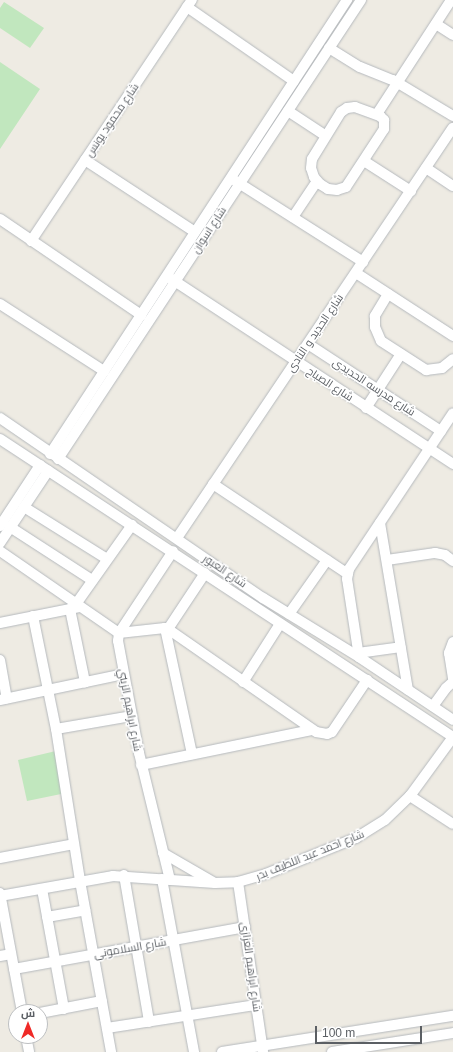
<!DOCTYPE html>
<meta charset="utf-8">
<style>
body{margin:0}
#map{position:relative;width:453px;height:1052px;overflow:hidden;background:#eeebe3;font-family:Helvetica,Cairo,sans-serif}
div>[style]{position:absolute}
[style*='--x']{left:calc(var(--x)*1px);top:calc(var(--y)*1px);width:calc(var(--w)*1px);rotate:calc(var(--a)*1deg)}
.green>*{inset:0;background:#c1e7be}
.roads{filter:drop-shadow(0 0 1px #b5b9bd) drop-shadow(0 0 1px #b5b9bd)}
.minor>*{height:10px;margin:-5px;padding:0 5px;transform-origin:5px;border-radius:5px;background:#fff}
span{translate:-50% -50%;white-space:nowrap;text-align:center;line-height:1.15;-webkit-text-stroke:3px #fff;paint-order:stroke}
.street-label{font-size:11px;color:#5b5f64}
.north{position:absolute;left:8px;top:1004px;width:40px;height:40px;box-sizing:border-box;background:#fff;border:1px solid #bdbfc1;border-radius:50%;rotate:0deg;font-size:11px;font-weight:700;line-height:16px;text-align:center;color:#5b5f64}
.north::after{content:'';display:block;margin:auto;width:14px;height:18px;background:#ef2a27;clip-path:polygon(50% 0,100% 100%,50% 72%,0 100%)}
.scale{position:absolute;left:315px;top:1026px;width:107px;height:18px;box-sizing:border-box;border:2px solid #5b5f64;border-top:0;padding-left:5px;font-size:12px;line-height:14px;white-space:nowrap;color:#5b5f64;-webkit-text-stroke:3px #fff;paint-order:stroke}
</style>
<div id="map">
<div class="green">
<div style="clip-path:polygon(4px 2px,44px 28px,30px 48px,0 28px,0 8px)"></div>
<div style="clip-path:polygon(0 62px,40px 89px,0 149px)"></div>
<div style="clip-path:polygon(60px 750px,66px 793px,27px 801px,18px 760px)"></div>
</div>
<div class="roads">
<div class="minor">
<div style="--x:187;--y:7;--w:130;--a:34.7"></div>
<div style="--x:436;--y:24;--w:20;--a:33"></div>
<div style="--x:329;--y:48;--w:36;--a:32"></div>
<div style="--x:360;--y:67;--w:35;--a:22"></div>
<div style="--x:393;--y:80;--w:70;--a:31"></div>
<div style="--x:355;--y:107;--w:27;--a:20"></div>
<div style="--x:380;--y:116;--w:6;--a:45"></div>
<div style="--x:384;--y:120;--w:9;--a:90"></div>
<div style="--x:384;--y:129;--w:69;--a:123.2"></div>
<div style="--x:346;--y:187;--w:9;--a:162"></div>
<div style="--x:337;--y:190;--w:9;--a:-174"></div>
<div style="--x:328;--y:189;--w:9;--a:-148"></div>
<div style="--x:320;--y:184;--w:9;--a:-131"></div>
<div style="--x:314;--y:177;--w:9;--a:-108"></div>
<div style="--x:311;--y:168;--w:9;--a:-84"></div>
<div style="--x:312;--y:159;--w:55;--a:-58.3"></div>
<div style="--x:341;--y:112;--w:7;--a:-34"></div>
<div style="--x:347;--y:108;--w:8;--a:-7"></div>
<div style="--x:288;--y:111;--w:45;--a:33.3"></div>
<div style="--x:377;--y:114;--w:136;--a:-57"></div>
<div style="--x:85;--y:160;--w:131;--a:33.2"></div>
<div style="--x:364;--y:161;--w:56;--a:32.6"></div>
<div style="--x:426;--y:168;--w:32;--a:34"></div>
<div style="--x:234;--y:180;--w:153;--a:32.4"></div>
<div style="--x:293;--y:217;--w:43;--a:-56.3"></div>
<div style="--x:0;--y:219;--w:171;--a:34.2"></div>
<div style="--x:31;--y:241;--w:290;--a:-56.3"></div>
<div style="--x:356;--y:273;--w:116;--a:33"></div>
<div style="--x:170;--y:278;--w:339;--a:33.3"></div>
<div style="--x:388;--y:294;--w:26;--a:121"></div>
<div style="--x:375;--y:316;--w:11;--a:90"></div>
<div style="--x:375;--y:327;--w:15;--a:67"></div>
<div style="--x:381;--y:341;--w:54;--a:32.8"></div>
<div style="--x:426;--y:370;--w:16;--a:-7"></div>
<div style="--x:442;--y:368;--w:14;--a:-39"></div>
<div style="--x:0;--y:304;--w:124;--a:32.8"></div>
<div style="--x:308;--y:344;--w:159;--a:33.2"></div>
<div style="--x:366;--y:408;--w:64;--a:-57.1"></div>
<div style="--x:0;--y:418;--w:319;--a:34.4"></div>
<div style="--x:263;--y:598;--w:113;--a:31.6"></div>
<div style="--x:359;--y:657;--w:113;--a:33.8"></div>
<div style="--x:0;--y:439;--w:542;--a:33.34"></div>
<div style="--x:50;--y:454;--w:543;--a:-56.81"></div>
<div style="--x:58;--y:459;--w:550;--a:-56.57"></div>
<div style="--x:213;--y:484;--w:162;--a:33.7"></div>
<div style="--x:24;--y:507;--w:98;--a:32.1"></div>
<div style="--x:380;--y:523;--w:169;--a:80.5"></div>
<div style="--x:0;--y:526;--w:73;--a:-56.7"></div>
<div style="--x:10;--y:527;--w:98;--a:32.9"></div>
<div style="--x:177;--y:538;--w:494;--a:-56.1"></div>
<div style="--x:0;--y:543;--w:87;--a:-56.3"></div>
<div style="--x:0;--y:551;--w:145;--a:34.6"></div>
<div style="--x:119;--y:633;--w:46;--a:-6.2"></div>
<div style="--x:165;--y:628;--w:3;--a:18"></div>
<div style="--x:168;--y:629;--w:180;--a:34.8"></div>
<div style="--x:316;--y:732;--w:11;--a:10"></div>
<div style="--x:327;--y:734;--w:5;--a:-22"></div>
<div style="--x:332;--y:732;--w:63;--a:-56.1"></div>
<div style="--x:387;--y:560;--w:49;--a:-8.3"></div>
<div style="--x:435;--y:553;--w:10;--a:11"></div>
<div style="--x:445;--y:555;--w:10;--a:37"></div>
<div style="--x:76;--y:604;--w:97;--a:-54.7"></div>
<div style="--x:70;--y:609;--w:75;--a:78.4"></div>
<div style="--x:289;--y:614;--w:66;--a:-54.9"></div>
<div style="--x:33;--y:616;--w:115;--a:78.5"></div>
<div style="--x:56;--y:729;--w:154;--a:81"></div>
<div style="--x:80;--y:881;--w:174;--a:79.7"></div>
<div style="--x:0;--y:623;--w:82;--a:-11.3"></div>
<div style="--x:165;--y:628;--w:129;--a:77.9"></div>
<div style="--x:168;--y:629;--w:67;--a:-56.5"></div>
<div style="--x:453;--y:642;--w:12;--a:110"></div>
<div style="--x:449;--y:653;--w:26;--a:81"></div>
<div style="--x:358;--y:653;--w:43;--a:-7.9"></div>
<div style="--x:359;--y:657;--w:79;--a:-98.7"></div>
<div style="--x:347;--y:579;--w:10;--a:-79"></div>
<div style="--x:349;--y:569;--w:187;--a:-56.3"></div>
<div style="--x:0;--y:660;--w:39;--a:80"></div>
<div style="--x:243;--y:682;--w:69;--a:-57.5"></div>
<div style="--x:0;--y:700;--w:126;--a:-11.9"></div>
<div style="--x:433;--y:706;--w:22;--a:-54"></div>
<div style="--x:446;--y:688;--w:9;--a:-41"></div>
<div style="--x:56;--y:729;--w:76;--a:-9.8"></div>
<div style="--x:141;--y:765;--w:174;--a:-11.6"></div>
<div style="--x:410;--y:796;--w:51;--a:33.1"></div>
<div style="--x:163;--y:853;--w:58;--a:30.1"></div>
<div style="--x:0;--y:858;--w:75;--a:-10.7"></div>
<div style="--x:124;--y:875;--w:149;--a:80.3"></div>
<div style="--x:162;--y:879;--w:176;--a:79.5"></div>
<div style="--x:170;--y:880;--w:131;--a:-103.7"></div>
<div style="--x:139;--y:753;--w:114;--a:-100.6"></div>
<div style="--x:118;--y:641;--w:8;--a:-83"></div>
<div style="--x:119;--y:633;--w:98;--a:-56.6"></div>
<div style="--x:238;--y:882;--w:172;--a:81.6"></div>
<div style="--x:42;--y:889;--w:122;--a:79.6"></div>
<div style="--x:0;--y:893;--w:121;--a:79.5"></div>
<div style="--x:0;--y:896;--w:115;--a:-10"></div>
<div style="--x:113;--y:876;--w:102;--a:3.9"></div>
<div style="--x:215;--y:883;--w:23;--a:-2"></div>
<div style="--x:238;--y:882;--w:29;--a:-16"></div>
<div style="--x:266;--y:874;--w:97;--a:-21.8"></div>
<div style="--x:356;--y:838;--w:34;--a:-32"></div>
<div style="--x:385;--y:820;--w:35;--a:-44"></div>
<div style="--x:410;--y:796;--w:73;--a:-53.9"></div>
<div style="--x:47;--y:917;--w:39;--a:-10"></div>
<div style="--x:0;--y:956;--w:11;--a:-10"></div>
<div style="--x:14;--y:969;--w:235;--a:-10.3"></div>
<div style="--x:40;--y:1013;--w:63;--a:-11"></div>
<div style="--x:107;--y:1028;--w:151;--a:-8.8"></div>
<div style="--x:26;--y:1036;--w:16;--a:79"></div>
<div style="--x:222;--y:1052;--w:234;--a:-8.9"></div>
<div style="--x:332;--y:1052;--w:122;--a:-8.9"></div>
</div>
</div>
<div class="street-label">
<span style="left:112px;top:120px;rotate:-56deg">شارع محمود يونس</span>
<span style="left:209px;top:230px;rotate:-57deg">شارع اسوان</span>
<span style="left:315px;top:333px;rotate:-56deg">شارع الحديد و النادى</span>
<span style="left:330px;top:384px;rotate:33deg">شارع الصباح</span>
<span style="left:374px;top:387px;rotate:33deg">شارع مدرسه الحديدى</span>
<span style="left:225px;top:571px;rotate:34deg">شارع العبور</span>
<span style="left:130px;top:710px;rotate:79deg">شارع ابراهيم الزيني</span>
<span style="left:310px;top:855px;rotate:-22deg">شارع احمد عبد اللطيف بدر</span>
<span style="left:130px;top:948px;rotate:-10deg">شارع السلامونى</span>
<span style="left:251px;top:967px;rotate:82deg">شارع ابراهيم العزازى</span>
</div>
<div class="north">ش</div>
<div class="scale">100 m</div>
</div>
